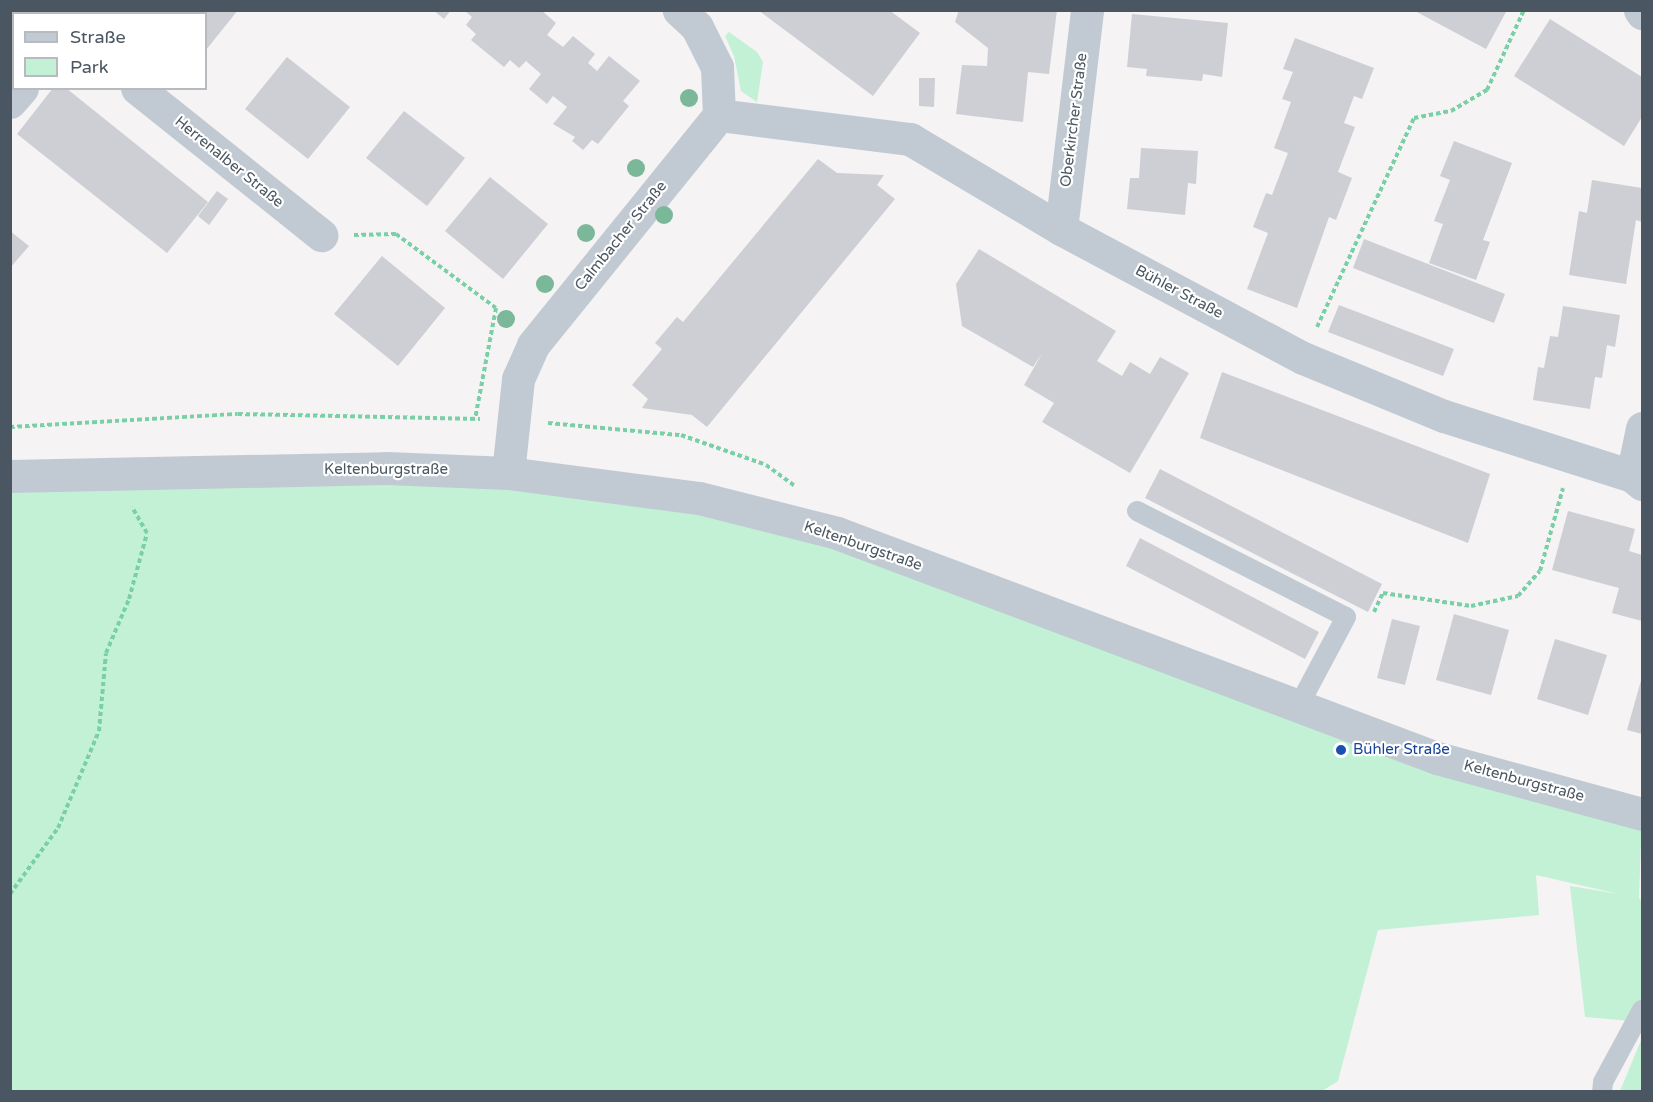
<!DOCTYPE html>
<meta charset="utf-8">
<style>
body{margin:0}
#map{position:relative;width:1653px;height:1102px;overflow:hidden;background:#f5f3f3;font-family:"Varela Round",sans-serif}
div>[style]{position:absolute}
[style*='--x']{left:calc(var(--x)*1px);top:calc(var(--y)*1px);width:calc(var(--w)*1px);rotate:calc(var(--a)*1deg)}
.green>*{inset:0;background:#c3f1d5}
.building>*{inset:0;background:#cdcfd5}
.path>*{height:4px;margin-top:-2px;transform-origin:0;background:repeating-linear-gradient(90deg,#7ad0a6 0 4.5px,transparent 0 7.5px)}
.service>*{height:20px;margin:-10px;padding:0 10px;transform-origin:10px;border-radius:10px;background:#c1cad2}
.minor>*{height:33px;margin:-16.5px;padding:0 16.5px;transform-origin:16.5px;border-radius:16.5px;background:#c1cad2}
.tertiary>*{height:33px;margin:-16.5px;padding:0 16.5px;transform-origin:16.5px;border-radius:16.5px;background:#c1cad2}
.trees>*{width:18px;height:18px;margin:-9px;border-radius:50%;background:#7bb799}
.dots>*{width:16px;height:16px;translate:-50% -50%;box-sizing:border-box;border:3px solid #fff;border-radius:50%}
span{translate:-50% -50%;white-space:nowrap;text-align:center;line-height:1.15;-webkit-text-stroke:4.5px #fff;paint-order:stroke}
.street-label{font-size:15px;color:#4a5661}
.transit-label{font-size:15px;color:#164399}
.left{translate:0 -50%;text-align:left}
.frame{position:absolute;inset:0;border:12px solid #4a5661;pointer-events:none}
.legend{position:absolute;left:12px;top:12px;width:195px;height:78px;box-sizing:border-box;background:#fff;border:2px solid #b7bbc0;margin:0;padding:8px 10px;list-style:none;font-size:18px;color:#4a5661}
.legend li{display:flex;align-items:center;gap:12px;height:30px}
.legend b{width:30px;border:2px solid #b7bbc0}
</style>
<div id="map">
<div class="green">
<div style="clip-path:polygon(729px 32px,757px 52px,763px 62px,757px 102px,741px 91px,734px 56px,725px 36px)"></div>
<div style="clip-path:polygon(386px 468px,699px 498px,1642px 814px,1639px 898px,1642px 903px,1642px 1022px,1585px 1017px,1570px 886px,1619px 894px,1536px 875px,1539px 915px,1378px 930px,1338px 1081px,1322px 1091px,11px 1091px,10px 479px)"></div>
<div style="clip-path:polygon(1642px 1038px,1642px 1091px,1620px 1091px)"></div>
</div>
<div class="building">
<div style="clip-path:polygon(10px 10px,42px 14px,14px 14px,10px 61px)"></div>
<div style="clip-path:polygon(146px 10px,238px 10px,206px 50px,206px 14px)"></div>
<div style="clip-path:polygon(433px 10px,451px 10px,444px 19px)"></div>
<div style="clip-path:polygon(464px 10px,541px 10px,556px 23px,547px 35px,563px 47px,573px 36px,595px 54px,588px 63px,597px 71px,609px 56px,640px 81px,623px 101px,629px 106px,598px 144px,592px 140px,583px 150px,572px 141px,575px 137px,553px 124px,567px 107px,553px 96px,547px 104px,529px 89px,541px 74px,526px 61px,519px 68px,510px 60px,504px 67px,471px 40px,476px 34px,466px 25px,472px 17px)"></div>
<div style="clip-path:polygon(758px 10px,889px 10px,920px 33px,873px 96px)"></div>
<div style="clip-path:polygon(959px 10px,1057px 10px,1049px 74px,1028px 72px,1023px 122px,956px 114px,962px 65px,987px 66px,988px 48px,955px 22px)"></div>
<div style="clip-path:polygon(1413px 10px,1507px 10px,1486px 49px)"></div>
<div style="clip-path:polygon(1132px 14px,1228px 23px,1222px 77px,1203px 74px,1202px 81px,1146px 76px,1147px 69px,1127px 67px)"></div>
<div style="clip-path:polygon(1550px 19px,1642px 77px,1642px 117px,1624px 146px,1514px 76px)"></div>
<div style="clip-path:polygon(1295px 38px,1374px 68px,1362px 99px,1354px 96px,1344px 123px,1355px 127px,1338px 172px,1352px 178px,1336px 220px,1329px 217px,1297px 308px,1247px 289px,1268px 233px,1253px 227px,1266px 193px,1272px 195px,1288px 153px,1274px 148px,1291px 102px,1282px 99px,1293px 72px,1283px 69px)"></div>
<div style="clip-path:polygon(287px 57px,350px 107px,308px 159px,245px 109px)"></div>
<div style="clip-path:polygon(919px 78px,935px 78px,934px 107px,919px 106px)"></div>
<div style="clip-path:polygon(53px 88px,66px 88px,208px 202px,167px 253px,17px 134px)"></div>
<div style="clip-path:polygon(404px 111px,465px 158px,427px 206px,366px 158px)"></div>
<div style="clip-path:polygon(1454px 141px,1512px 163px,1483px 240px,1490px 242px,1476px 280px,1429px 263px,1443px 224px,1434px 221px,1450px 180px,1440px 176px)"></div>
<div style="clip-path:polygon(1141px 148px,1198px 151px,1196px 184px,1188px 183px,1185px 215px,1127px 209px,1130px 178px,1139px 178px)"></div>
<div style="clip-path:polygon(818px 159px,837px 173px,884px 175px,877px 185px,895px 199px,707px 427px,692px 415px,642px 408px,648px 399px,632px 385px,662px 349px,655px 343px,677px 317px,683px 322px)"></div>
<div style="clip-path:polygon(490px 177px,548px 224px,503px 279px,445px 231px)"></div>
<div style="clip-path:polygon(1592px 180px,1642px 188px,1642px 222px,1636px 220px,1626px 284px,1569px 275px,1579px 211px,1587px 213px)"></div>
<div style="clip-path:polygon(217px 191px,228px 199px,209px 225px,198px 216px)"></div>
<div style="clip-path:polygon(10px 231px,29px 246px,10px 268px)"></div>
<div style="clip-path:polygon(1364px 239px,1505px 294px,1494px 323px,1353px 268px)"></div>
<div style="clip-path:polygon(979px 249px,1116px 331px,1097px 361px,1122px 376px,1130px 362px,1150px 374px,1160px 357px,1189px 373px,1130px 473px,1042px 422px,1054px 403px,1024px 385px,1043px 352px,1033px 367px,962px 326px,956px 284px)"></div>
<div style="clip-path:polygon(382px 256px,445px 308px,398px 366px,334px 314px)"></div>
<div style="clip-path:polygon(1339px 305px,1454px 349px,1443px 376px,1328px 332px)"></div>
<div style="clip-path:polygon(1563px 306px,1620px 315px,1615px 347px,1607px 345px,1602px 378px,1595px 377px,1590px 409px,1533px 400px,1538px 367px,1544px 368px,1550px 336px,1558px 337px)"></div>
<div style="clip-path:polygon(1222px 372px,1490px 474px,1468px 543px,1200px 438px)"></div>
<div style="clip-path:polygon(1160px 469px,1382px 584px,1368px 612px,1145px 498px)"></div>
<div style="clip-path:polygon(1568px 511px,1635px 529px,1629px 551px,1642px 555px,1642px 621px,1612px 613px,1619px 588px,1552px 570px)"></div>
<div style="clip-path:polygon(1140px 538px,1319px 632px,1305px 659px,1126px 566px)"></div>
<div style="clip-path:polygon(1454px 614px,1509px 630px,1491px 695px,1436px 680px)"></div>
<div style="clip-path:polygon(1392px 619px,1420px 626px,1405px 685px,1377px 678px)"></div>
<div style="clip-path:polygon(1555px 639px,1607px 655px,1588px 715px,1537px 699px)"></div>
<div style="clip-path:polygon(1642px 677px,1642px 734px,1627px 730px)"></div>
</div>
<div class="path">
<div style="--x:354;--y:235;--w:42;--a:-1.4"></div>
<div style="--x:396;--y:234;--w:124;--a:36.5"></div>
<div style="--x:496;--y:308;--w:113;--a:100.7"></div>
<div style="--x:1317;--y:327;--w:230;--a:-65.1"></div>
<div style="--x:1414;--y:118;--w:38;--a:-11"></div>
<div style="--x:1451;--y:111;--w:42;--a:-30.3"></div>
<div style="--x:1487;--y:90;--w:88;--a:-65.2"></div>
<div style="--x:548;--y:423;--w:134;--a:5.2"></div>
<div style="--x:681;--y:435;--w:90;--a:19.4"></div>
<div style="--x:766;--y:465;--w:36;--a:36"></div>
<div style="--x:10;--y:427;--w:228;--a:-3.3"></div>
<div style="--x:238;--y:414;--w:242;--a:1.2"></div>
<div style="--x:1374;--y:612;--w:21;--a:-65"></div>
<div style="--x:1383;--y:593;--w:89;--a:8.4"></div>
<div style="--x:1471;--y:606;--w:48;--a:-12"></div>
<div style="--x:1518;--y:596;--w:33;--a:-49"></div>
<div style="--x:1540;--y:571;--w:86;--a:-74.5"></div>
<div style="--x:10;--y:894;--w:82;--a:-54"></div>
<div style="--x:58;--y:828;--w:105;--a:-67.1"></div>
<div style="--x:99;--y:731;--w:78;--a:-84.9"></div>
<div style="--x:106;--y:653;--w:59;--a:-66.9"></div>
<div style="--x:129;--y:599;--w:68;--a:-74.7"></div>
<div style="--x:147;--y:533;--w:30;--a:-120"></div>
</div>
<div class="service">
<div style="--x:1137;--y:511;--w:234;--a:26.9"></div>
<div style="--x:1346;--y:617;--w:102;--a:118.1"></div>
<div style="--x:1602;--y:1092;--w:10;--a:-84"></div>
<div style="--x:1603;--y:1082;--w:82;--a:-61.6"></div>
</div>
<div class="minor">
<div style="--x:1640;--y:10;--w:4;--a:56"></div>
<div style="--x:84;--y:14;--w:4;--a:-63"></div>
<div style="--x:137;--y:88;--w:236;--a:38.6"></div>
<div style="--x:10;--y:102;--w:18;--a:-49"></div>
<div style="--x:719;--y:115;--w:193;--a:7.2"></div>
<div style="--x:910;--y:139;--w:176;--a:30.8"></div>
<div style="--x:1061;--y:229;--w:274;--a:28.1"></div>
<div style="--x:1303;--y:358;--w:152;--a:22.4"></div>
<div style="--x:1444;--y:416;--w:197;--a:17.7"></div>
<div style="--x:1632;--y:476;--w:13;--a:39"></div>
<div style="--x:1061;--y:229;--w:221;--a:-83.2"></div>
<div style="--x:508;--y:473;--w:95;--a:-83.9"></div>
<div style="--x:518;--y:379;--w:37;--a:-66"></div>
<div style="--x:533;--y:345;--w:296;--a:-51"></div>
<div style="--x:719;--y:115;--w:48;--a:-92.4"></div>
<div style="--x:717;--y:67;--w:45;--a:-116.6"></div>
<div style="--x:697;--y:27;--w:25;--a:-137"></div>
<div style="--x:1632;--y:476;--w:49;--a:-78.2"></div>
</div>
<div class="tertiary">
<div style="--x:10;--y:476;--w:376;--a:-1.2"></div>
<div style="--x:386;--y:468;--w:122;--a:2.3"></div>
<div style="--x:508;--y:473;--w:193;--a:7.5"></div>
<div style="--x:699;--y:498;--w:142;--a:14.2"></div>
<div style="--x:837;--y:533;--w:641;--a:20.56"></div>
<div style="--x:1437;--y:758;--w:213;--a:15.3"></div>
</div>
<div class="trees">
<div style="left:689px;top:98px"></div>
<div style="left:636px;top:168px"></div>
<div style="left:664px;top:215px"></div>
<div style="left:586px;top:233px"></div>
<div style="left:545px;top:284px"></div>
<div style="left:506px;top:319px"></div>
</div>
<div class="dots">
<div style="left:1341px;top:750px;background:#1a4fb4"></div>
</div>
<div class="street-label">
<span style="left:1074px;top:120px;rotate:-83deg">Oberkircher Straße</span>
<span style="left:229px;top:162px;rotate:39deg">Herrenalber Straße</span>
<span style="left:621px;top:236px;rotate:-51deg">Calmbacher Straße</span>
<span style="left:1179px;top:292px;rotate:28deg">Bühler Straße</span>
<span style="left:386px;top:470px">Keltenburgstraße</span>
<span style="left:863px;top:546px;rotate:19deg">Keltenburgstraße</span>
<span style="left:1524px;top:781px;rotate:15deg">Keltenburgstraße</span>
</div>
<div class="transit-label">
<span class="left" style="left:1353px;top:750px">Bühler Straße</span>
</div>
<div class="frame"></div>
<ul class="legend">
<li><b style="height:8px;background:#c1cad2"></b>Straße</li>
<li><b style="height:16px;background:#c3f1d5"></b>Park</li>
</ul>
</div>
